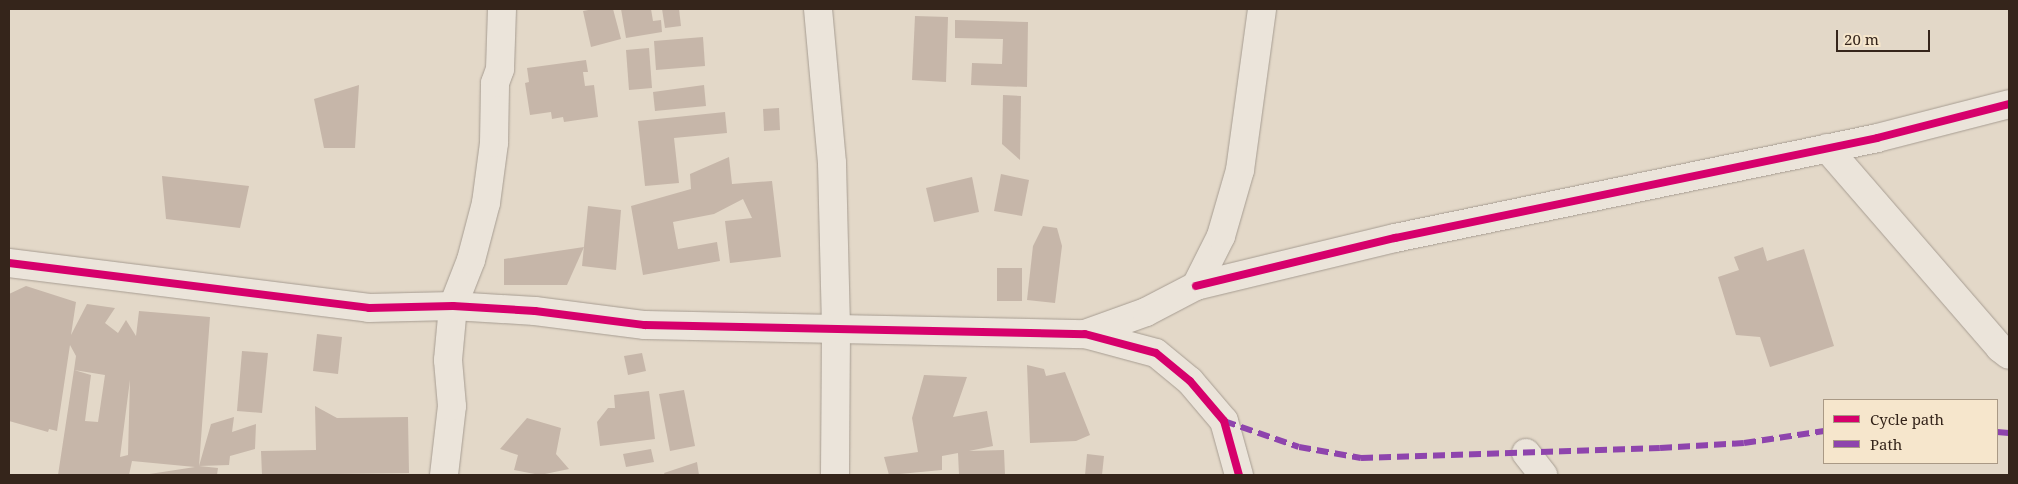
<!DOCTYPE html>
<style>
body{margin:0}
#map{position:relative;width:2018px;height:484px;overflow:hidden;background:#e3d8c8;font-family:"Noto Serif",serif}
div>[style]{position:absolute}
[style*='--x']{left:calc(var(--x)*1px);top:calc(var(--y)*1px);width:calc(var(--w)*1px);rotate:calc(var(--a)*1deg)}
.building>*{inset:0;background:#c6b6a9}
.roads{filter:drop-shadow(0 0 1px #a79d92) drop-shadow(0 0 1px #a79d92)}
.minor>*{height:28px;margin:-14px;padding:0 14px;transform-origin:14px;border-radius:14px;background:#ebe4da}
.quiet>*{height:6px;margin-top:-3px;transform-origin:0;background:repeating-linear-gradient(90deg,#8e44ad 0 12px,transparent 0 18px)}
.cycleway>*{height:8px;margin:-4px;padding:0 4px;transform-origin:4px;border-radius:4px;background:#d6006c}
span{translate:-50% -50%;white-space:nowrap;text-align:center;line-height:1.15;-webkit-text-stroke:4px #f6e6cc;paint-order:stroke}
.frame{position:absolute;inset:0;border:10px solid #35251b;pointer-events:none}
.legend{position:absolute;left:1823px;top:399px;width:175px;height:65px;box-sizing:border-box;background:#f6e6cc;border:1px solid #a99985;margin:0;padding:6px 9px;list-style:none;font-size:15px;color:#35251b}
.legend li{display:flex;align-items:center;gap:10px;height:25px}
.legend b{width:25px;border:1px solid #a99985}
.scale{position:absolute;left:1836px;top:30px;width:94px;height:22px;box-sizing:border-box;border:2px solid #35251b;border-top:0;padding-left:6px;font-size:15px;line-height:18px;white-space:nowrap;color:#35251b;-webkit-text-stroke:4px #f6e6cc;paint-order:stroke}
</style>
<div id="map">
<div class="building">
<div style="clip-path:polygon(594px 9px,613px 9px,621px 39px,591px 47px,583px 11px)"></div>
<div style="clip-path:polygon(621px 9px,651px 9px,653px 21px,661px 20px,662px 32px,626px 38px)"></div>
<div style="clip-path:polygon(662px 9px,679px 9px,681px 26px,665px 28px)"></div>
<div style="clip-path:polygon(915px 16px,948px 17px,946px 82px,912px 80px)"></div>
<div style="clip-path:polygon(955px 20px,1028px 22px,1027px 87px,971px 85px,972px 63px,1002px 64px,1003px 39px,955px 38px)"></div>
<div style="clip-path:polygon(703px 37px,705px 66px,656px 70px,654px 41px)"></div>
<div style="clip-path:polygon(649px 48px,652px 88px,629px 90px,626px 50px)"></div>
<div style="clip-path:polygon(586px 60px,588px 72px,583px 72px,585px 86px,594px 85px,598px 117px,564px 122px,563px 117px,552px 119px,551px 112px,530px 115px,525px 83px,529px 82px,527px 68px)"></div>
<div style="clip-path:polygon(359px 85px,355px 148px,324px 148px,314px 99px)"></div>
<div style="clip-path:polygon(704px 85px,706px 106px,655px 111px,653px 92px)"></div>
<div style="clip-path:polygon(1003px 95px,1021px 96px,1020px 160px,1002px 144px)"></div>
<div style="clip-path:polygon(779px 108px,780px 130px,764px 131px,763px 109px)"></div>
<div style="clip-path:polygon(725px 112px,727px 133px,674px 138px,679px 183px,645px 186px,638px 121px)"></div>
<div style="clip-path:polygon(729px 157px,732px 184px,772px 181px,781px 257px,730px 263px,725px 221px,752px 218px,743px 199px,714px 214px,673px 222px,678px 249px,717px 242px,720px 261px,643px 275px,631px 206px,691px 189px,690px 174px)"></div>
<div style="clip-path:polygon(1001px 174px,1029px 180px,1022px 216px,994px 211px)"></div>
<div style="clip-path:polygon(162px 176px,249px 186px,240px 228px,166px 219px)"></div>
<div style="clip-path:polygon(972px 177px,979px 212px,934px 222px,926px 188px)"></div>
<div style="clip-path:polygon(588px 206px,621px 210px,616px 270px,582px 266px)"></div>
<div style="clip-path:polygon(1043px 226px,1057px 228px,1062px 246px,1055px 303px,1027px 300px,1033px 246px)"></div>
<div style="clip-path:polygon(584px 247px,567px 285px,504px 285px,504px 259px)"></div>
<div style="clip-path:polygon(1763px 247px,1767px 261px,1804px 249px,1834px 346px,1770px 367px,1760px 337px,1736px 335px,1718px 277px,1739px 270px,1734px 257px)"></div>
<div style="clip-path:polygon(997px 268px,1022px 268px,1022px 301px,997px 301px)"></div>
<div style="clip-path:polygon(evenodd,26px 286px,76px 302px,71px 335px,87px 304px,115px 308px,105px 323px,118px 333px,126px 320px,136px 336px,139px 311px,210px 317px,199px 466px,211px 424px,234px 417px,232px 432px,256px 424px,255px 449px,230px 456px,229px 465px,199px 466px,218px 468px,217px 475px,143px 475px,195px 467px,132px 461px,129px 475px,58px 475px,74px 370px,91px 375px,85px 421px,98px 422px,105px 375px,74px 370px,76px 356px,70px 345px,57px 431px,49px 429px,48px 432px,9px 421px,9px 294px,26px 286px,130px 380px,128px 455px,120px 457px,130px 380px)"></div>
<div style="clip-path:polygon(317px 334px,342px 337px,338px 374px,313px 371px)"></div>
<div style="clip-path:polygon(242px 351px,268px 353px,262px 413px,237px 411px)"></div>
<div style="clip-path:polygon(642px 353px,646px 371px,628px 375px,624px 356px)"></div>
<div style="clip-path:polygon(1027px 365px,1044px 369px,1046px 376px,1065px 372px,1090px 435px,1076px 441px,1030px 443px)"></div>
<div style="clip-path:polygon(924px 375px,967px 377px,953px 417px,987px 411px,993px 446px,969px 451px,1004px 450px,1005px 475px,959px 475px,958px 453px,942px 456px,942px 470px,889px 475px,884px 457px,918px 452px,912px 418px)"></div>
<div style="clip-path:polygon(684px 390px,695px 446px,670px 451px,659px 394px)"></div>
<div style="clip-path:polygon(649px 391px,655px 439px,600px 446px,597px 422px,608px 408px,615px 408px,614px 395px)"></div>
<div style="clip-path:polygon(315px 406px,337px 418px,408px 417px,409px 473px,262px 475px,261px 451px,316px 450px)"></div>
<div style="clip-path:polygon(527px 418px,561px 428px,556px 454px,569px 469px,540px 475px,514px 470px,518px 455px,500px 449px)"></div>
<div style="clip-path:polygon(651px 449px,654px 462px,626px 467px,623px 454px)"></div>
<div style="clip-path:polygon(1087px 454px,1104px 456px,1102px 475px,1085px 475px)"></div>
<div style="clip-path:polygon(697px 462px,699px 475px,665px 475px,664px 473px)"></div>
</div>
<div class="roads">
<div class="minor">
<div style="--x:818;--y:9;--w:155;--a:84.8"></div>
<div style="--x:832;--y:163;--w:168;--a:88.6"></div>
<div style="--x:836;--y:331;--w:144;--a:90.4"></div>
<div style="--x:1827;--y:148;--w:264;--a:49.1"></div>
<div style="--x:2000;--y:348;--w:11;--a:38"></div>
<div style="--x:9;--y:263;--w:363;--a:7.1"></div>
<div style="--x:369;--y:308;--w:84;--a:-1.4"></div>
<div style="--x:453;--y:306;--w:82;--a:3.5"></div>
<div style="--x:535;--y:311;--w:111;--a:7.3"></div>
<div style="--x:645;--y:325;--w:440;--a:1.2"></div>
<div style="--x:1085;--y:334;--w:73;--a:15"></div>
<div style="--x:1156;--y:353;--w:44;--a:39.5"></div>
<div style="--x:1190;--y:381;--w:52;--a:49.6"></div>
<div style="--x:1224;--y:421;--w:56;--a:74.5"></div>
<div style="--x:1196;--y:286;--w:205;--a:-13.6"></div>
<div style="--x:1395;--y:238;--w:492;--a:-11.7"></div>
<div style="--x:1877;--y:138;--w:136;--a:-14.4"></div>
<div style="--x:1085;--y:334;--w:65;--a:-19.8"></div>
<div style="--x:1146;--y:312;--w:56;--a:-27.5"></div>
<div style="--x:1196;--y:286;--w:56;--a:-63.4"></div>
<div style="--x:1221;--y:236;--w:69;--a:-73.9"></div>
<div style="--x:1240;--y:170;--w:162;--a:-82.2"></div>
<div style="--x:1526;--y:453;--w:28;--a:52"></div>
<div style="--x:444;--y:475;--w:69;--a:-83.4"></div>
<div style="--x:452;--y:406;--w:46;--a:-95"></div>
<div style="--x:448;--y:360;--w:54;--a:-84.7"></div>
<div style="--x:453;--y:306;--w:49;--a:-68.6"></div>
<div style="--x:471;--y:260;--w:59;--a:-75.3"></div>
<div style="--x:486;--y:203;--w:61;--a:-82.4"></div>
<div style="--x:494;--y:143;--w:60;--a:-89"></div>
<div style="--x:495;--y:83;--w:15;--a:-70"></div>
<div style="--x:500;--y:69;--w:60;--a:-88.1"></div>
</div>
</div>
<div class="quiet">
<div style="--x:1224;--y:421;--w:79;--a:19.1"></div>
<div style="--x:1299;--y:447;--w:63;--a:10.1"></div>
<div style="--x:1361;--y:458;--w:299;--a:-1.9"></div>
<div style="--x:1660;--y:448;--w:84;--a:-3.4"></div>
<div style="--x:1744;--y:443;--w:81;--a:-8.5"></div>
<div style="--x:1997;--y:432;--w:12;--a:5"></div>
</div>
<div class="cycleway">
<div style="--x:9;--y:263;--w:363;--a:7.1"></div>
<div style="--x:369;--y:308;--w:84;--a:-1.4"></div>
<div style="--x:453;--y:306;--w:82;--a:3.5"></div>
<div style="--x:535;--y:311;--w:111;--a:7.3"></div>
<div style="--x:645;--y:325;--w:440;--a:1.2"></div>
<div style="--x:1085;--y:334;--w:73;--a:15"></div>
<div style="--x:1156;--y:353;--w:44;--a:39.5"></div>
<div style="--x:1190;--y:381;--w:52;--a:49.6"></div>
<div style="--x:1224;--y:421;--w:56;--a:74.5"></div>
<div style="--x:1196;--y:286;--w:205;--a:-13.6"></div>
<div style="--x:1395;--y:238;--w:492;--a:-11.7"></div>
<div style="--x:1877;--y:138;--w:136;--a:-14.4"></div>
</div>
<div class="frame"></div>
<ul class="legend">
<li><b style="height:6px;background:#d6006c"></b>Cycle path</li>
<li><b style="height:6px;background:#8e44ad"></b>Path</li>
</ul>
<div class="scale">20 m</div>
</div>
